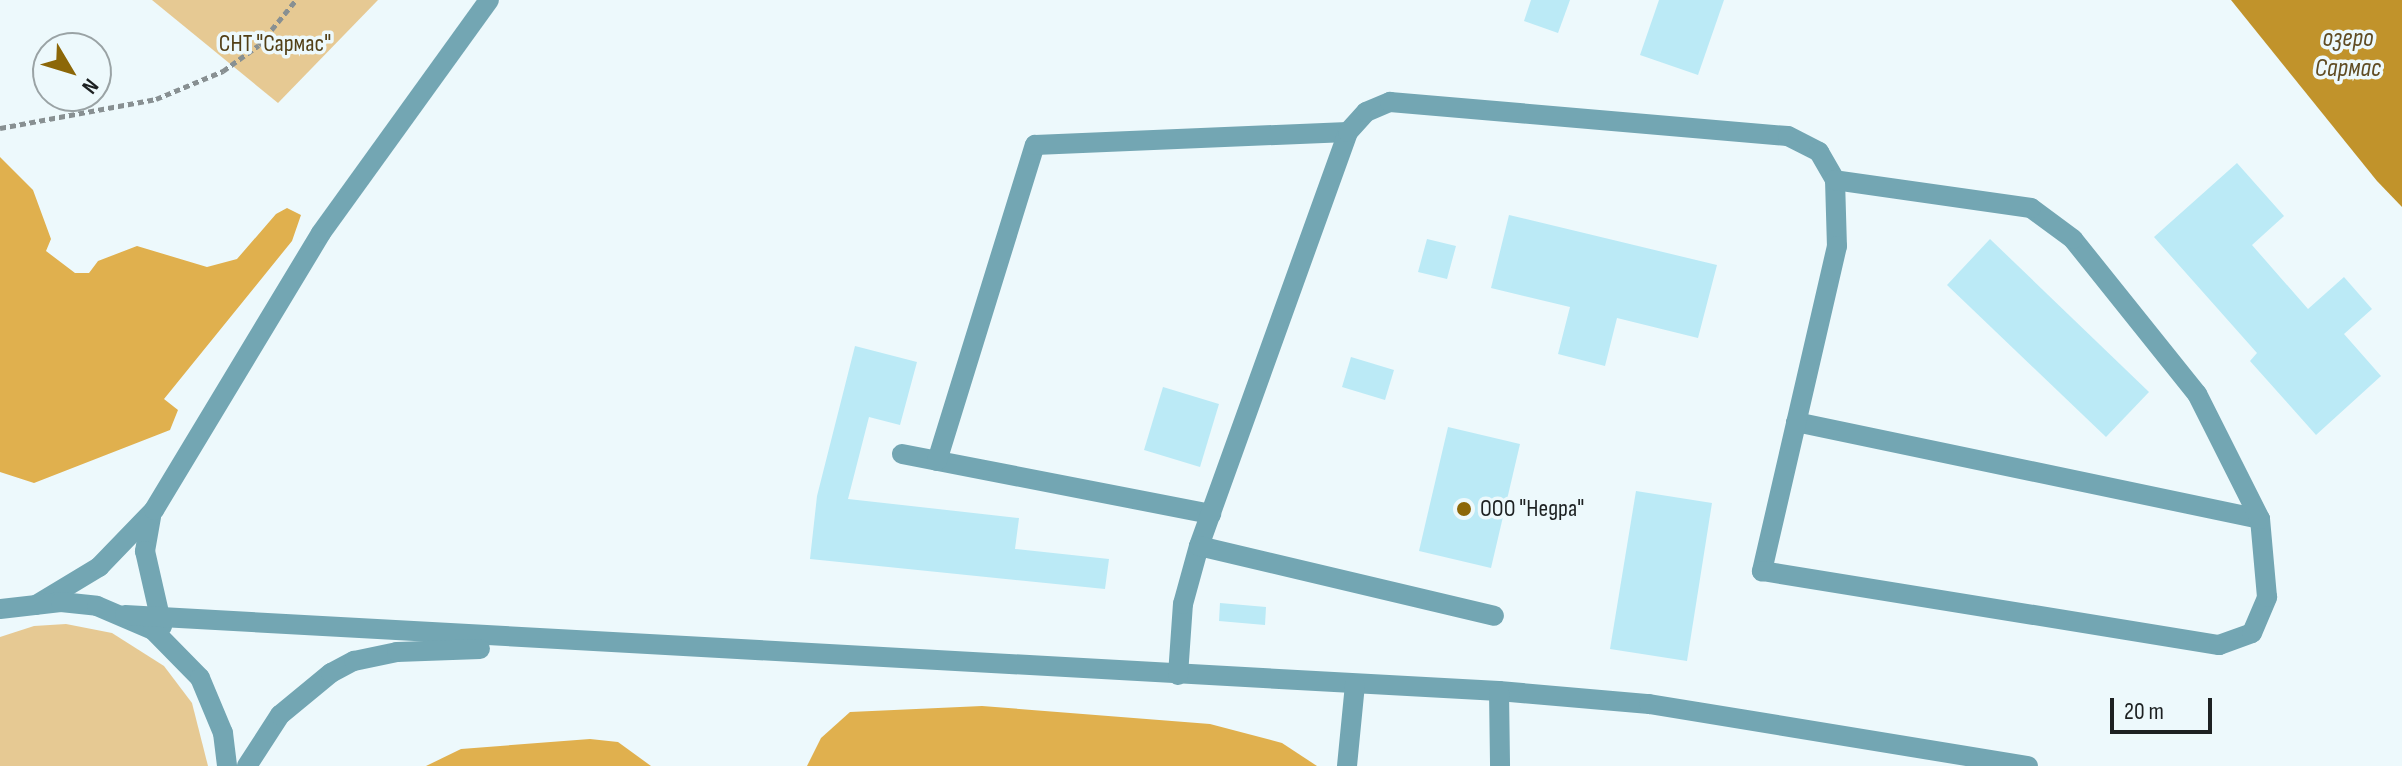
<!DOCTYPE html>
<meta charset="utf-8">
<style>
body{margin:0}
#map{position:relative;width:2402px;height:766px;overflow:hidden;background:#edf9fc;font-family:"Sofia Sans Condensed",sans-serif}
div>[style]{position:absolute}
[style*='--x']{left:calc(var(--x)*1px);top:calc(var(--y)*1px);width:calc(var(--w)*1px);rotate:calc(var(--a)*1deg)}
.green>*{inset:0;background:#e6c993}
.forest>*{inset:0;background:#e0b04e}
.water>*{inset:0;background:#c1932b}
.building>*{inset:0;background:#bbeaf6}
.path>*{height:5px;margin-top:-2.5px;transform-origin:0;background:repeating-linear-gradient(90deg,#889092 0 6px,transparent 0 10px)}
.minor>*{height:20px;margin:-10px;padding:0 10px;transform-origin:10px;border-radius:10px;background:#73a6b3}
.dots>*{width:22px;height:22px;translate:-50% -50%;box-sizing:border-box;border:4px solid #edf9fc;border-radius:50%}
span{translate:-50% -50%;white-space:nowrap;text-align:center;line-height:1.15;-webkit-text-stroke:7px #edf9fc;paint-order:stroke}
.park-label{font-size:24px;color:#523f16}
.poi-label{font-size:24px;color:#1d2122}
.left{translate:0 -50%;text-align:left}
.water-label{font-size:26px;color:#604c23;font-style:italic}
.north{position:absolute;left:32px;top:32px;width:80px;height:80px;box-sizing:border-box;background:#edf9fc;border:2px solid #9aa3a5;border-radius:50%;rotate:128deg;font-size:22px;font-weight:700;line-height:32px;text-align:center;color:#1d2122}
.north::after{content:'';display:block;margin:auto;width:28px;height:36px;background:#8c6708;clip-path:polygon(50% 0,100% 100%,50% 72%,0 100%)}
.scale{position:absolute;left:2110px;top:698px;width:102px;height:36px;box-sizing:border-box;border:4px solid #1d2122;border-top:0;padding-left:10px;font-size:24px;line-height:28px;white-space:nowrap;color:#1d2122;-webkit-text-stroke:6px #edf9fc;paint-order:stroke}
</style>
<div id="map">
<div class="green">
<div style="clip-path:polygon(152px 0,378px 0,278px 103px)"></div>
<div style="clip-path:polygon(66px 624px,112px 633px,164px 666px,192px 703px,208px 766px,0 766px,0 637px,34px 626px)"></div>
</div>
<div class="forest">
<div style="clip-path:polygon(0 157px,33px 190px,51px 239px,46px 251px,75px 273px,89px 273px,98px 261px,137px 246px,207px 267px,237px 259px,276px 214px,287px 208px,301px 215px,292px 241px,164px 399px,178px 410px,170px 430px,34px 483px,0 472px)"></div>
<div style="clip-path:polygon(982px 706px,1210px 724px,1282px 743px,1317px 766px,807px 766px,821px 738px,850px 712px)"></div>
<div style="clip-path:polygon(590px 739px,618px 742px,651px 766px,426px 766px,461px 749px)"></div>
</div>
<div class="water">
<div style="clip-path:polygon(2231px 0,2402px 0,2402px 207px,2377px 181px)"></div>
</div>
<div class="building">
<div style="clip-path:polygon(1531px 0,1570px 0,1558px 33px,1524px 21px)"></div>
<div style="clip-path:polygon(1659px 0,1724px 0,1698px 75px,1640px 55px)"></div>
<div style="clip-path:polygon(2237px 163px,2284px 216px,2252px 245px,2308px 309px,2344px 277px,2372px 309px,2344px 334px,2381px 376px,2316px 435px,2250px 361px,2257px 353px,2154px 237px)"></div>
<div style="clip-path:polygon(1509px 215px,1717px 265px,1698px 338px,1617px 318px,1605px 366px,1558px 354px,1570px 307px,1491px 288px)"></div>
<div style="clip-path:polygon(1427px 239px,1456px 246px,1447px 279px,1418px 272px)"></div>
<div style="clip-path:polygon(1990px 239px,2149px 392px,2106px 437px,1947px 285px)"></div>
<div style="clip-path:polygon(855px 346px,917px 362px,900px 425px,869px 417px,848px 499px,1019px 518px,1015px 549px,1109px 559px,1105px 589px,810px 559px,817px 496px)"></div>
<div style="clip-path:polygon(1351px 357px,1394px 370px,1385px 400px,1342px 387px)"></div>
<div style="clip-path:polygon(1163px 387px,1219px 404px,1200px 467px,1144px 450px)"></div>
<div style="clip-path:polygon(1448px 427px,1520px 444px,1491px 568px,1419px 551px)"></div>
<div style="clip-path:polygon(1636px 491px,1712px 503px,1687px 661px,1610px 649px)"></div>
<div style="clip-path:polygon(1220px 603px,1266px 607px,1265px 625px,1219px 621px)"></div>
</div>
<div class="path">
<div style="--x:0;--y:128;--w:159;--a:-10.5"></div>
<div style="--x:156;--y:99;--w:73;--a:-22.7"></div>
<div style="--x:223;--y:71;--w:44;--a:-35.8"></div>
<div style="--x:259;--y:45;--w:58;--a:-50.6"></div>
</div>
<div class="minor">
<div style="--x:1796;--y:422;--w:474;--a:11.8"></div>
<div style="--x:902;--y:454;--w:315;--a:11"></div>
<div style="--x:937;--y:461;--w:331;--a:-72.8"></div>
<div style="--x:1035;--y:145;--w:313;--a:-2.4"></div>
<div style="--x:151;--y:517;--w:35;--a:100"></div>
<div style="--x:145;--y:551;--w:77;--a:77.2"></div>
<div style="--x:1199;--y:546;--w:440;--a:-70.2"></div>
<div style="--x:1348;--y:132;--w:27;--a:-48"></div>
<div style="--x:1366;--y:112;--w:26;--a:-23"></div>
<div style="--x:1390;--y:102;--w:399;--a:4.9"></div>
<div style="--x:1788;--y:136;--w:35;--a:27"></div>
<div style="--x:1819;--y:152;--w:32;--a:60"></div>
<div style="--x:1835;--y:180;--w:66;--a:88.3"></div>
<div style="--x:1837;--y:246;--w:334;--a:103"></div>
<div style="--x:1762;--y:571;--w:463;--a:9.2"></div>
<div style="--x:2219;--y:645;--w:35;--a:-20"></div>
<div style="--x:2252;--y:633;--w:39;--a:-67"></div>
<div style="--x:2267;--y:597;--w:78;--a:-95.1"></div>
<div style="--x:2260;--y:519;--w:140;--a:-116.7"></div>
<div style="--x:2197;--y:394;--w:198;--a:-128.7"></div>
<div style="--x:2073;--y:239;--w:52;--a:-143.6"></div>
<div style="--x:2031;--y:208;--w:198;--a:-171.9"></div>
<div style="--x:36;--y:605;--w:74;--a:-31.1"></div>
<div style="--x:99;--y:567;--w:79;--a:-46"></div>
<div style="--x:154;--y:510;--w:323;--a:-58.9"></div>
<div style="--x:321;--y:233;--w:287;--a:-54.2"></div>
<div style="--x:0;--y:609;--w:61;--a:-6.5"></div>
<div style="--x:61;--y:602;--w:36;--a:6"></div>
<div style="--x:97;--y:606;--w:61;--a:23.2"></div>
<div style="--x:153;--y:630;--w:67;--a:45.6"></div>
<div style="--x:200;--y:678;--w:60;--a:67.3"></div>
<div style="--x:223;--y:733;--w:33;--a:83"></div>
<div style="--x:125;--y:615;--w:1376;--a:3.17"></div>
<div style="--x:1499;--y:691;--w:151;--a:5"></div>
<div style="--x:1649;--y:704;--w:384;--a:9.3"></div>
<div style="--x:1178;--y:675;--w:71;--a:-86"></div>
<div style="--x:1183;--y:604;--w:60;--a:-74.6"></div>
<div style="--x:1199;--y:546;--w:303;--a:13.3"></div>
<div style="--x:1499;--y:691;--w:75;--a:89.2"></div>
<div style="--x:247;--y:766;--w:61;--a:-57.1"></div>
<div style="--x:280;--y:715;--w:66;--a:-39.5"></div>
<div style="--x:331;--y:673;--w:26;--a:-28"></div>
<div style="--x:354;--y:661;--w:44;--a:-11.8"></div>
<div style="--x:397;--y:652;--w:83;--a:-2.1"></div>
<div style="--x:1347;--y:766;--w:81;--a:-84.4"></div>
</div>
<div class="dots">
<div style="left:1464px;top:509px;background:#8c6708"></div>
</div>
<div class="park-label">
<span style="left:275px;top:44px">СНТ "Сармас"</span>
</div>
<div class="poi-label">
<span class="left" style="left:1480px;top:509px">ООО "Недра"</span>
</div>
<div class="water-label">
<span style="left:2348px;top:54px">озеро<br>Сармас</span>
</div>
<div class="north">N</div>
<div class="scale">20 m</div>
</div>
